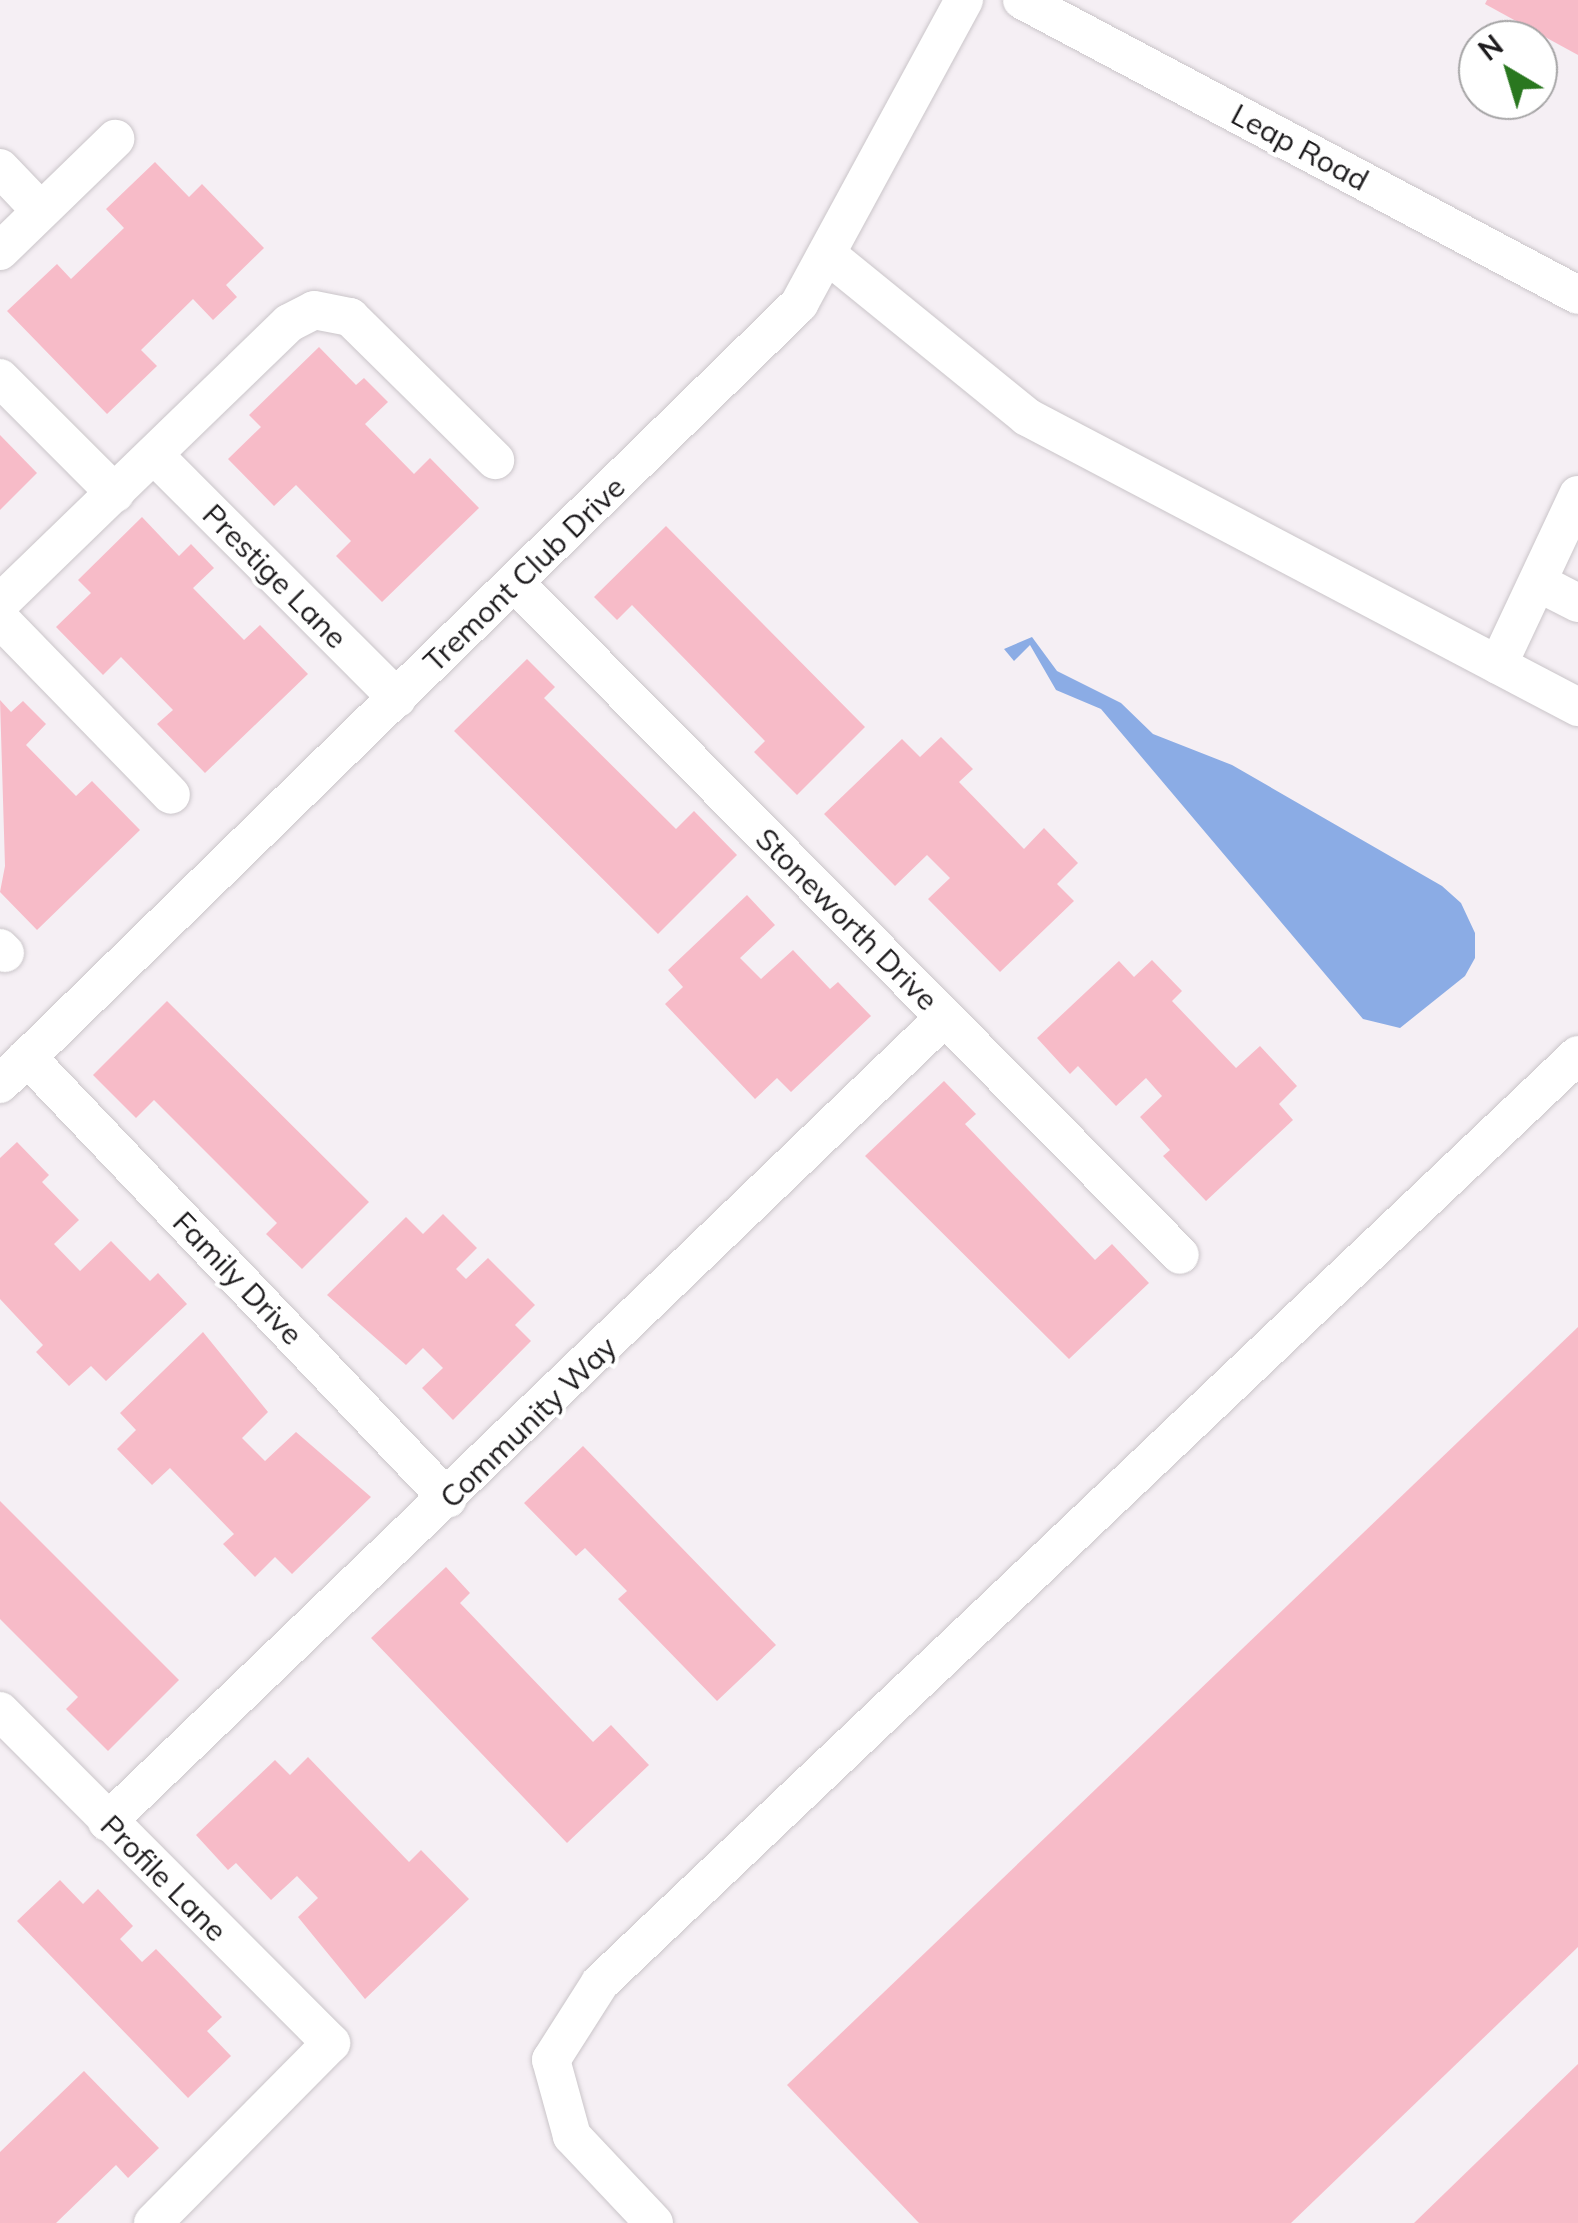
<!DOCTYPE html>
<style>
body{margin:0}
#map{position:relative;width:1578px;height:2223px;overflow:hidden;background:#f5eff4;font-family:Mulish,sans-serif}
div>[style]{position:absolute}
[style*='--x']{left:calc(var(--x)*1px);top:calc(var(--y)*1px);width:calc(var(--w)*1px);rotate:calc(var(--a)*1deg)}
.water>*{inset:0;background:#8bace5}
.building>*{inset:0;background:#f7bbc8}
.roads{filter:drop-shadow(0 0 2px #cac5c9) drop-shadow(0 0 2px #cac5c9)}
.minor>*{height:38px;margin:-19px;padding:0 19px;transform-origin:19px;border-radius:19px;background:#fff}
span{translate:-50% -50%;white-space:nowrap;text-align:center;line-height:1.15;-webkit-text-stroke:8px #fff;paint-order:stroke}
.street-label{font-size:30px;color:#1e1c1e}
.north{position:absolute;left:1458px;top:20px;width:100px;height:100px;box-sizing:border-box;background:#fff;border:2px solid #a5a4a5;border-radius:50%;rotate:322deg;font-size:28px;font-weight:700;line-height:40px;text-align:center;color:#1e1c1e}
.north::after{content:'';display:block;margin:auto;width:35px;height:45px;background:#29771f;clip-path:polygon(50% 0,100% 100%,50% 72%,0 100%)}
</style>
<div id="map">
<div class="water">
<div style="clip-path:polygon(1032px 637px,1057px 671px,1121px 703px,1153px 734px,1232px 765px,1442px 886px,1461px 903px,1475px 933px,1475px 958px,1465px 976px,1400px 1028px,1363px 1019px,1101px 709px,1056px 690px,1030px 645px,1014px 661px,1004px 649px)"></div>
</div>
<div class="building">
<div style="clip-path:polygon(1487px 0,1578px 0,1578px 55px,1485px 4px)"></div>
<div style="clip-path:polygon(155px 162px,189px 197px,202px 184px,264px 248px,226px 285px,237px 297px,213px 320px,193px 299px,141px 350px,157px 366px,107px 414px,7px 311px,57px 264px,71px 279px,124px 228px,106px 209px)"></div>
<div style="clip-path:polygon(319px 347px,356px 385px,364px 378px,388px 402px,365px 424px,414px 474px,430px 458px,479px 508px,382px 602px,336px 556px,351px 541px,296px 485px,274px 506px,228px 459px,261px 427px,249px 415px)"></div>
<div style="clip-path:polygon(0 435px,37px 473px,0 510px)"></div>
<div style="clip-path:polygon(142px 517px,179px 556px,191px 544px,214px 568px,193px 588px,244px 640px,260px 625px,308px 674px,205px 773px,157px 724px,173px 710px,121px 657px,103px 675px,56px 627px,91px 593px,78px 580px)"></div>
<div style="clip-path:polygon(666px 526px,865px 727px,797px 795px,754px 752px,765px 741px,632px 605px,617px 620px,594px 597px)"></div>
<div style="clip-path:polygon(527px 659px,555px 687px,544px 698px,676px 829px,694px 811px,737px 855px,658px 934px,454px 731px)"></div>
<div style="clip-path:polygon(0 700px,11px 712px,23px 701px,46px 724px,26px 745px,76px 796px,92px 781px,140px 830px,37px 930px,0 892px,5px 866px)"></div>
<div style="clip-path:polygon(941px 737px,973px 769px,959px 782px,1024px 849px,1044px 828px,1078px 863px,1057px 884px,1074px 901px,1000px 972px,928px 899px,950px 878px,927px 855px,895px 886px,824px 814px,902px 739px,920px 757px)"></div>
<div style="clip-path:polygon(747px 895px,775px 925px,740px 958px,761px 979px,793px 950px,830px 989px,838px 982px,871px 1016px,791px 1092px,777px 1078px,755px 1099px,665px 1004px,683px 987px,668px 970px)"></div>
<div style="clip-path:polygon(1152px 960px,1182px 991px,1172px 1001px,1236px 1068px,1260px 1046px,1297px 1086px,1279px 1104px,1293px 1120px,1206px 1201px,1163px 1156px,1170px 1150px,1140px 1117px,1162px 1096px,1146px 1078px,1116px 1106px,1078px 1066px,1070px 1074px,1037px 1038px,1119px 961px,1134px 977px)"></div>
<div style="clip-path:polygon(167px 1001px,369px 1202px,302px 1269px,266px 1234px,277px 1223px,154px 1100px,136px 1118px,93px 1075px)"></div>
<div style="clip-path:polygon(944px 1081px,976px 1114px,965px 1124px,1095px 1260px,1112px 1244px,1149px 1283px,1069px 1359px,865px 1156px)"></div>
<div style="clip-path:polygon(17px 1142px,49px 1175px,42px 1182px,79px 1220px,54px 1244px,80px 1271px,111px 1241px,150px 1281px,158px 1273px,187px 1304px,106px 1381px,91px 1366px,69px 1386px,36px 1352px,43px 1345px,0 1299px,0 1158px)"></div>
<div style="clip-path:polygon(443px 1214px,477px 1248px,456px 1269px,466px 1279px,488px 1258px,535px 1305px,515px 1325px,531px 1341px,453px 1420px,422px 1388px,443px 1368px,423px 1348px,406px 1365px,327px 1295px,406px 1217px,423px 1234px)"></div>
<div style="clip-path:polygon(1578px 1327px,1578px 1947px,1291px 2223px,919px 2223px,787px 2085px)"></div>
<div style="clip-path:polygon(203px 1332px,268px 1412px,242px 1438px,265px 1461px,296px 1432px,371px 1497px,292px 1574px,275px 1557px,255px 1577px,223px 1544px,234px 1534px,170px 1468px,152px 1485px,117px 1449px,136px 1430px,120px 1413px)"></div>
<div style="clip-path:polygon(583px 1446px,776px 1645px,717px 1701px,618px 1599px,627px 1591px,585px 1548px,576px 1556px,524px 1503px)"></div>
<div style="clip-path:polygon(0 1501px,179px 1680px,108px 1751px,66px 1709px,78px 1697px,0 1619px)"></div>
<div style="clip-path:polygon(446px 1567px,470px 1593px,460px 1603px,593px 1742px,611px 1725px,649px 1765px,567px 1843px,371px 1638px)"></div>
<div style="clip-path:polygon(308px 1757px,409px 1862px,421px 1850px,469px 1899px,365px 1999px,298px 1917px,318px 1898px,297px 1876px,271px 1900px,236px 1863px,228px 1870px,196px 1835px,275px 1760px,290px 1775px)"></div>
<div style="clip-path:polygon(60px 1880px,83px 1904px,98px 1889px,133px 1926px,120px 1939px,142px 1962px,156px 1949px,222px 2017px,207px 2031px,231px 2056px,188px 2098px,17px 1921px)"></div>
<div style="clip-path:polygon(1578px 2064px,1578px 2223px,1414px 2223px)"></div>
<div style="clip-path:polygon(84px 2071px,159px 2148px,128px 2178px,116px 2165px,56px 2223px,0 2223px,0 2152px)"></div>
</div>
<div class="roads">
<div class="minor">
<div style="--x:1022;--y:0;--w:629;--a:27.95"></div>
<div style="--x:0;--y:168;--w:59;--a:46.4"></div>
<div style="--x:0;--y:251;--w:161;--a:-44.2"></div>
<div style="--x:829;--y:256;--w:255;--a:39.1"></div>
<div style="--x:1027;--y:417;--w:623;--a:27.76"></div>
<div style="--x:0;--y:378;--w:163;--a:45"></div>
<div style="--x:154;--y:455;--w:344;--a:45"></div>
<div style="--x:515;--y:583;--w:945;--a:45.3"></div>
<div style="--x:1539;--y:583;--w:44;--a:27.1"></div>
<div style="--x:0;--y:603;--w:402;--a:-44.1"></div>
<div style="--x:289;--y:323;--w:28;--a:-27"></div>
<div style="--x:314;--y:310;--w:37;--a:11"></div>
<div style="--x:350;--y:317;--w:204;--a:44.6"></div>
<div style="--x:0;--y:619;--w:245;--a:45.8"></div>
<div style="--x:1498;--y:665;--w:188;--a:-64.8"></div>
<div style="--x:0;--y:948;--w:7;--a:45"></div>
<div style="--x:27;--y:1057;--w:610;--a:46.39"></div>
<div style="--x:0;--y:1084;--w:1117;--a:-44.31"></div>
<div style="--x:799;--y:304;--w:346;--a:-61.5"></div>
<div style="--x:0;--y:1711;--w:469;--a:45.1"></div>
<div style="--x:331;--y:2043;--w:253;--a:134.7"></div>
<div style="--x:107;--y:1822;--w:1162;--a:-43.85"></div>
<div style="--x:654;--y:2223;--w:120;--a:-133.3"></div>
<div style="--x:572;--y:2136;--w:79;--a:-105.4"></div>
<div style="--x:551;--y:2060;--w:91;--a:-57.5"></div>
<div style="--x:600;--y:1983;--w:1348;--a:-43.5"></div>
</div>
</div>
<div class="street-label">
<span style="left:1300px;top:147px;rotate:28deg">Leap Road</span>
<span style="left:524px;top:574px;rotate:-44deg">Tremont Club Drive</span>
<span style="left:275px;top:576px;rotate:45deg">Prestige Lane</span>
<span style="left:847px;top:919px;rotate:45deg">Stoneworth Drive</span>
<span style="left:238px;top:1278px;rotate:46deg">Family Drive</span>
<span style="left:528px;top:1422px;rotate:-44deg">Community Way</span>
<span style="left:164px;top:1878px;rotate:45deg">Profile Lane</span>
</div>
<div class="north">N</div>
</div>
